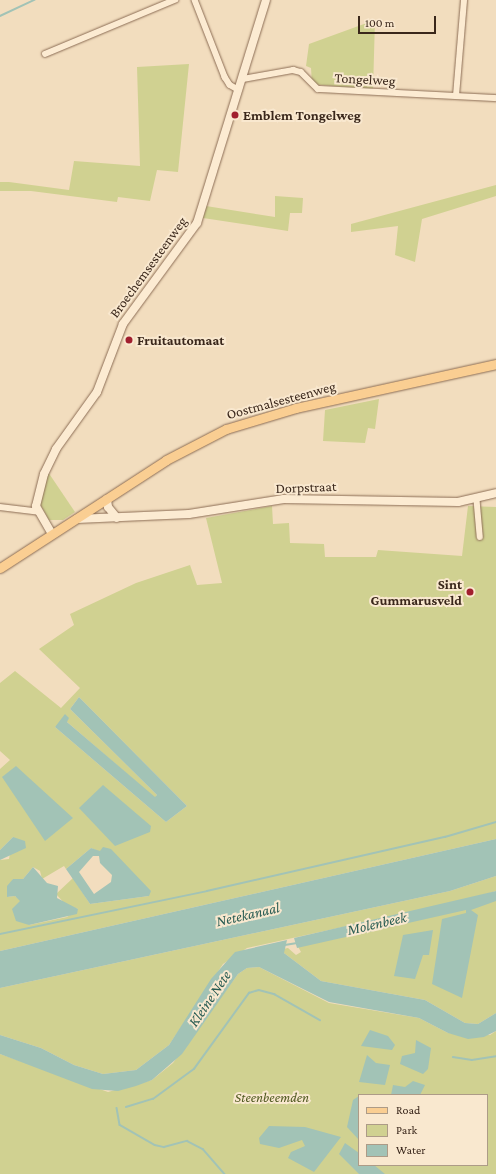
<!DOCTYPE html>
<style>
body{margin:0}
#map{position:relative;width:496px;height:1174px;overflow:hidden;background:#f2ddbe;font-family:"Crimson Pro",serif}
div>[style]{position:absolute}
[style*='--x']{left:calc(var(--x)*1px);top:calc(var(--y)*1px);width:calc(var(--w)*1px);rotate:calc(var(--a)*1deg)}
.green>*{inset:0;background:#d0d191}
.water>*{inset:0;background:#a2c3b6}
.stream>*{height:1.5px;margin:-0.75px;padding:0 0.75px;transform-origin:0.75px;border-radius:0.75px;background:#a2c3b6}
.roads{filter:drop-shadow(0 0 1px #8c6d55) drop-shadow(0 0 1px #8c6d55)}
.street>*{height:5.5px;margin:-2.75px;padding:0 2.75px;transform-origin:2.75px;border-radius:2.75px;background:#fcebd2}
.secondary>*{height:8px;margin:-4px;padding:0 4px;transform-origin:4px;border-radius:4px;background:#fcebd2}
.primary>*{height:9px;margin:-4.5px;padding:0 4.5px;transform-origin:4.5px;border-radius:4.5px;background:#face92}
.dots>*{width:11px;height:11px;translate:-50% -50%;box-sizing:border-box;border:2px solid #f9e8cf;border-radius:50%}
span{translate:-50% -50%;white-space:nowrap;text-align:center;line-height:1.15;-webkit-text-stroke:4px #f9e8cf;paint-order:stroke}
.street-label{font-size:14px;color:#3a271b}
.poi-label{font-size:14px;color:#3a271b;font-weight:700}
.left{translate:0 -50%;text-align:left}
.right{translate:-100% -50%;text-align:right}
.park-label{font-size:14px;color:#505920;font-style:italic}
.water-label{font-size:15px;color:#295c53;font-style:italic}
.legend{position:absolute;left:358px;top:1094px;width:130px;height:72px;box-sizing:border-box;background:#f9e8cf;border:1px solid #ad9b87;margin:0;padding:5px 7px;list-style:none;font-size:12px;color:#3a271b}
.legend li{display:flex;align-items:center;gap:8px;height:20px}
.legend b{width:20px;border:1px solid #ad9b87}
.scale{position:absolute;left:358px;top:16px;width:78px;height:18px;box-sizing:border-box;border:2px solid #3a271b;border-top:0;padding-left:5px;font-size:12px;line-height:14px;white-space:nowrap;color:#3a271b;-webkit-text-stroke:3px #f9e8cf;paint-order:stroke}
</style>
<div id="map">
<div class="green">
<div style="clip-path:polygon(375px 20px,373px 90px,312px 84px,311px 68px,306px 66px,309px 44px)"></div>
<div style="clip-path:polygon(189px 64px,178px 172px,157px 170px,150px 201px,118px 197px,117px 202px,31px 191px,0 191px,0 182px,9px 182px,69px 190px,74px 161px,140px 166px,137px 67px)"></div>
<div style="clip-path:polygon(496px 185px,496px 196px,422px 219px,415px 262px,395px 255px,398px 226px,351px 232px,351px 224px)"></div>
<div style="clip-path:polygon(275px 196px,303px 198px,302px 213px,290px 213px,288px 231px,203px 218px,206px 206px,275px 217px)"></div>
<div style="clip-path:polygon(379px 399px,375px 429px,368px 428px,365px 443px,323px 441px,325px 410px)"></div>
<div style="clip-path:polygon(48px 472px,75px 512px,63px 520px,49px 520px,40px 504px)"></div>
<div style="clip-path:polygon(evenodd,272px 506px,273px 524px,289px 523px,290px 543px,324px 544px,325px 557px,376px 557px,378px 550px,462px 556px,468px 506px,496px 507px,496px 839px,0 951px,0 860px,9px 859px,13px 837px,0 850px,0 769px,10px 760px,0 751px,0 683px,15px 671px,61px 708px,80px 688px,39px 649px,74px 625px,70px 614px,136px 583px,190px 565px,197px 585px,222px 583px,206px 518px,272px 506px,79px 697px,187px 806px,166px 822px,55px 727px,69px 718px,66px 721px,155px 798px,157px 795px,70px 709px,79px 697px,272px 506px,91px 848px,100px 852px,149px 896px,90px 904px,73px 878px,56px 894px,66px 905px,78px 909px,67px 917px,29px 925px,18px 907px,21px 901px,15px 896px,7px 897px,13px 879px,23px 879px,33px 867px,40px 871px,42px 879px,64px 866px,66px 869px,91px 848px)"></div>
<div style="clip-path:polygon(496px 876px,496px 891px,470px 899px,247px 948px,223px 964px,169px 1045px,136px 1070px,103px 1074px,74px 1065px,41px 1048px,0 1035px,0 988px,450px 891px)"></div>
<div style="clip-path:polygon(496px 897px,496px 1013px,478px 1024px,465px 1023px,425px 1000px,321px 981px,284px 953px,283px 949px,288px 948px,296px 955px,301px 952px,296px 943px)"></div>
<div style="clip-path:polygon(evenodd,259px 967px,329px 1003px,419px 1018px,448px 1033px,490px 1035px,496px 1031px,496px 1174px,0 1174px,0 1054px,108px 1092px,152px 1080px,173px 1063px,238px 974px,247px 968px,259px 967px,359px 1095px,487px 1095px,487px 1165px,359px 1165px,359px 1095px)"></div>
</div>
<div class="water">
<div style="clip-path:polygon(79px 697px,187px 806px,166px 822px,55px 727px,65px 714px,69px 718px,67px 722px,155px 797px,157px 795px,70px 709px)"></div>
<div style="clip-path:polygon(16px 766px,73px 818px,45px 841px,2px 777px)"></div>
<div style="clip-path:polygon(103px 785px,151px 826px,150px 832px,115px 846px,79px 808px)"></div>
<div style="clip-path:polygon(13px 837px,25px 841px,26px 848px,0 860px,0 850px)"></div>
<div style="clip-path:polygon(496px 839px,496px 876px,450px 891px,0 988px,0 951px)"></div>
<div style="clip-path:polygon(evenodd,103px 847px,111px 849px,151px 891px,149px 896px,90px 904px,66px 869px,91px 848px,100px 851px,103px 847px,93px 856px,99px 856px,100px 863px,112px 875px,111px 882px,94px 894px,79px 872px,93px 856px)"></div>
<div style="clip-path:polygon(33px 867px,47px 883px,58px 886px,57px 898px,78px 909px,77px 914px,29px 925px,16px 921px,12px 909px,20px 901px,15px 896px,7px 897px,7px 886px,13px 879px,23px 879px)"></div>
<div style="clip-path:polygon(496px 891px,496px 901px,471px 910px,478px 915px,462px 998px,432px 984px,442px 919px,466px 913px,466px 910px,297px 948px,294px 938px)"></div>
<div style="clip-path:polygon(433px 930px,429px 955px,423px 955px,415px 979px,394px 976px,403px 935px)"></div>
<div style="clip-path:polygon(287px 940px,284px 953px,321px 981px,425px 1000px,465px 1023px,478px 1024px,496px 1013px,496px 1031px,484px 1037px,468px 1039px,448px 1033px,419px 1018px,329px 1002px,259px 967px,247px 968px,238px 974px,182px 1054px,152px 1080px,136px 1086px,118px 1091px,92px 1089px,0 1054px,0 1035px,41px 1048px,74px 1065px,103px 1074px,136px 1070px,169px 1045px,211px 979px,235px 952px)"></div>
<div style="clip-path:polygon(370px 1030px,388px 1036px,395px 1045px,392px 1050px,361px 1046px)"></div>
<div style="clip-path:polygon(416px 1040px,431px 1048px,428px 1069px,423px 1074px,400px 1064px,402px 1056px,415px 1053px)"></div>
<div style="clip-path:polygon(367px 1055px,376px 1063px,390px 1065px,385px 1085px,359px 1082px)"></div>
<div style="clip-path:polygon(413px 1081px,425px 1085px,420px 1095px,391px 1095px,393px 1085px,405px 1087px)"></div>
<div style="clip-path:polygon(359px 1096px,359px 1140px,347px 1127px,353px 1100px)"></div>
<div style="clip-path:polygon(269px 1126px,305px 1127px,341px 1137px,314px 1172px,288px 1158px,291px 1152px,305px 1146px,302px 1140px,279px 1148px,260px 1144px,259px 1138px)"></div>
<div style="clip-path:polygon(345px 1143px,359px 1153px,359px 1165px,374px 1165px,385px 1174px,359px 1174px,339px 1154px)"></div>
</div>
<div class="stream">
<div style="--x:0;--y:16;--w:38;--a:-25"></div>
<div style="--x:0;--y:934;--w:211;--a:-11.7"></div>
<div style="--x:207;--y:891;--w:244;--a:-12.8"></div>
<div style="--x:445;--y:837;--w:53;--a:-16.4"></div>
<div style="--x:285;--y:945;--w:12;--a:-9"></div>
<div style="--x:453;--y:1057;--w:19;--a:9"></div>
<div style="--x:472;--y:1060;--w:24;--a:-9"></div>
<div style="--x:126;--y:1107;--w:28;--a:-17"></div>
<div style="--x:153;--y:1099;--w:51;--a:-36.2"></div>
<div style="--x:194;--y:1069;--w:94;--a:-54.1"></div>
<div style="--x:249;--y:993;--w:10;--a:-17"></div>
<div style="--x:259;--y:990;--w:16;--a:15"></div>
<div style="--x:274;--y:994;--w:53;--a:29.5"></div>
<div style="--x:117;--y:1108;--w:17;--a:80"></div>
<div style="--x:120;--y:1125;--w:40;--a:29.7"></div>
<div style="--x:155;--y:1145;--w:9;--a:13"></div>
<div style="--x:164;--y:1147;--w:24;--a:-15"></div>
<div style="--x:187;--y:1141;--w:18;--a:27"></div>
<div style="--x:203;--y:1149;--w:33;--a:49"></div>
</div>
<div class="roads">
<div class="street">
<div style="--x:195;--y:0;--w:83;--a:68.7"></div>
<div style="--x:225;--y:77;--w:9;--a:58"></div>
<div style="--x:230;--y:85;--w:10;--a:29"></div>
<div style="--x:45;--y:54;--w:141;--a:-22.6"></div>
<div style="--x:243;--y:79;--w:51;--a:-10.2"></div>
<div style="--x:293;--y:70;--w:8;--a:14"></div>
<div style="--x:301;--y:72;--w:24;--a:45"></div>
<div style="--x:318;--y:89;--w:178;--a:2.9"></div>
<div style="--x:456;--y:96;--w:96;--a:-85.2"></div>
<div style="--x:477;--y:500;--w:37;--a:85"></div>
<div style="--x:0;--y:507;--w:39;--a:7"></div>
</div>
<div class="secondary">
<div style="--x:107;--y:499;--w:8;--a:83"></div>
<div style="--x:108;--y:507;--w:14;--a:51"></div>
<div style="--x:77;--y:519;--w:112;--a:-2.6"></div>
<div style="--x:189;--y:514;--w:96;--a:-9"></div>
<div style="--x:284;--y:499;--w:174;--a:1"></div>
<div style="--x:458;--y:502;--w:39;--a:-13"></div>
<div style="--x:52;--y:534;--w:32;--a:-120"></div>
<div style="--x:36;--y:506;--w:33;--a:-76"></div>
<div style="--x:44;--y:474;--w:28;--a:-64"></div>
<div style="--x:56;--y:449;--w:70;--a:-54.3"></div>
<div style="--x:97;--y:392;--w:73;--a:-69.1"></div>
<div style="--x:123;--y:324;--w:125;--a:-53.8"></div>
<div style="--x:197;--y:223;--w:233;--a:-72.8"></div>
</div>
<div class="primary">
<div style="--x:0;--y:568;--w:198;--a:-33"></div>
<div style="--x:166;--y:460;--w:68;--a:-27.3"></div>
<div style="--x:226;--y:429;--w:73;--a:-16.7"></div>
<div style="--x:296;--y:408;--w:205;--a:-12.4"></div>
</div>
</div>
<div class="dots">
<div style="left:235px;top:115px;background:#a11f2e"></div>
<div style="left:129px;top:340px;background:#a11f2e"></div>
<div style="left:470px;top:592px;background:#a11f2e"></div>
</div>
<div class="street-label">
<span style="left:365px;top:79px;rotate:3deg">Tongelweg</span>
<span style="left:148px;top:267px;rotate:-54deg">Broechemsesteenweg</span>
<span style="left:281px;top:400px;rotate:-15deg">Oostmalsesteenweg</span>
<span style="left:306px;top:487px;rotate:-2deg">Dorpstraat</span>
</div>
<div class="poi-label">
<span class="left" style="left:243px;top:115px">Emblem Tongelweg</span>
<span class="left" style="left:137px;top:340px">Fruitautomaat</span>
<span class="right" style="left:462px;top:592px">Sint<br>Gummarusveld</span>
</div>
<div class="park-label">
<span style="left:272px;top:1097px">Steenbeemden</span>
</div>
<div class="water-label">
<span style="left:248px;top:915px;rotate:-13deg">Netekanaal</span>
<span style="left:377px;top:924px;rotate:-13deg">Molenbeek</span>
<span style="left:210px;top:999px;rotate:-56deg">Kleine Nete</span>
</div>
<ul class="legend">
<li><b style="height:5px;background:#face92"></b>Road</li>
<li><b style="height:11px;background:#d0d191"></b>Park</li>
<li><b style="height:11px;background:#a2c3b6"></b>Water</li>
</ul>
<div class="scale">100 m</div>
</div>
